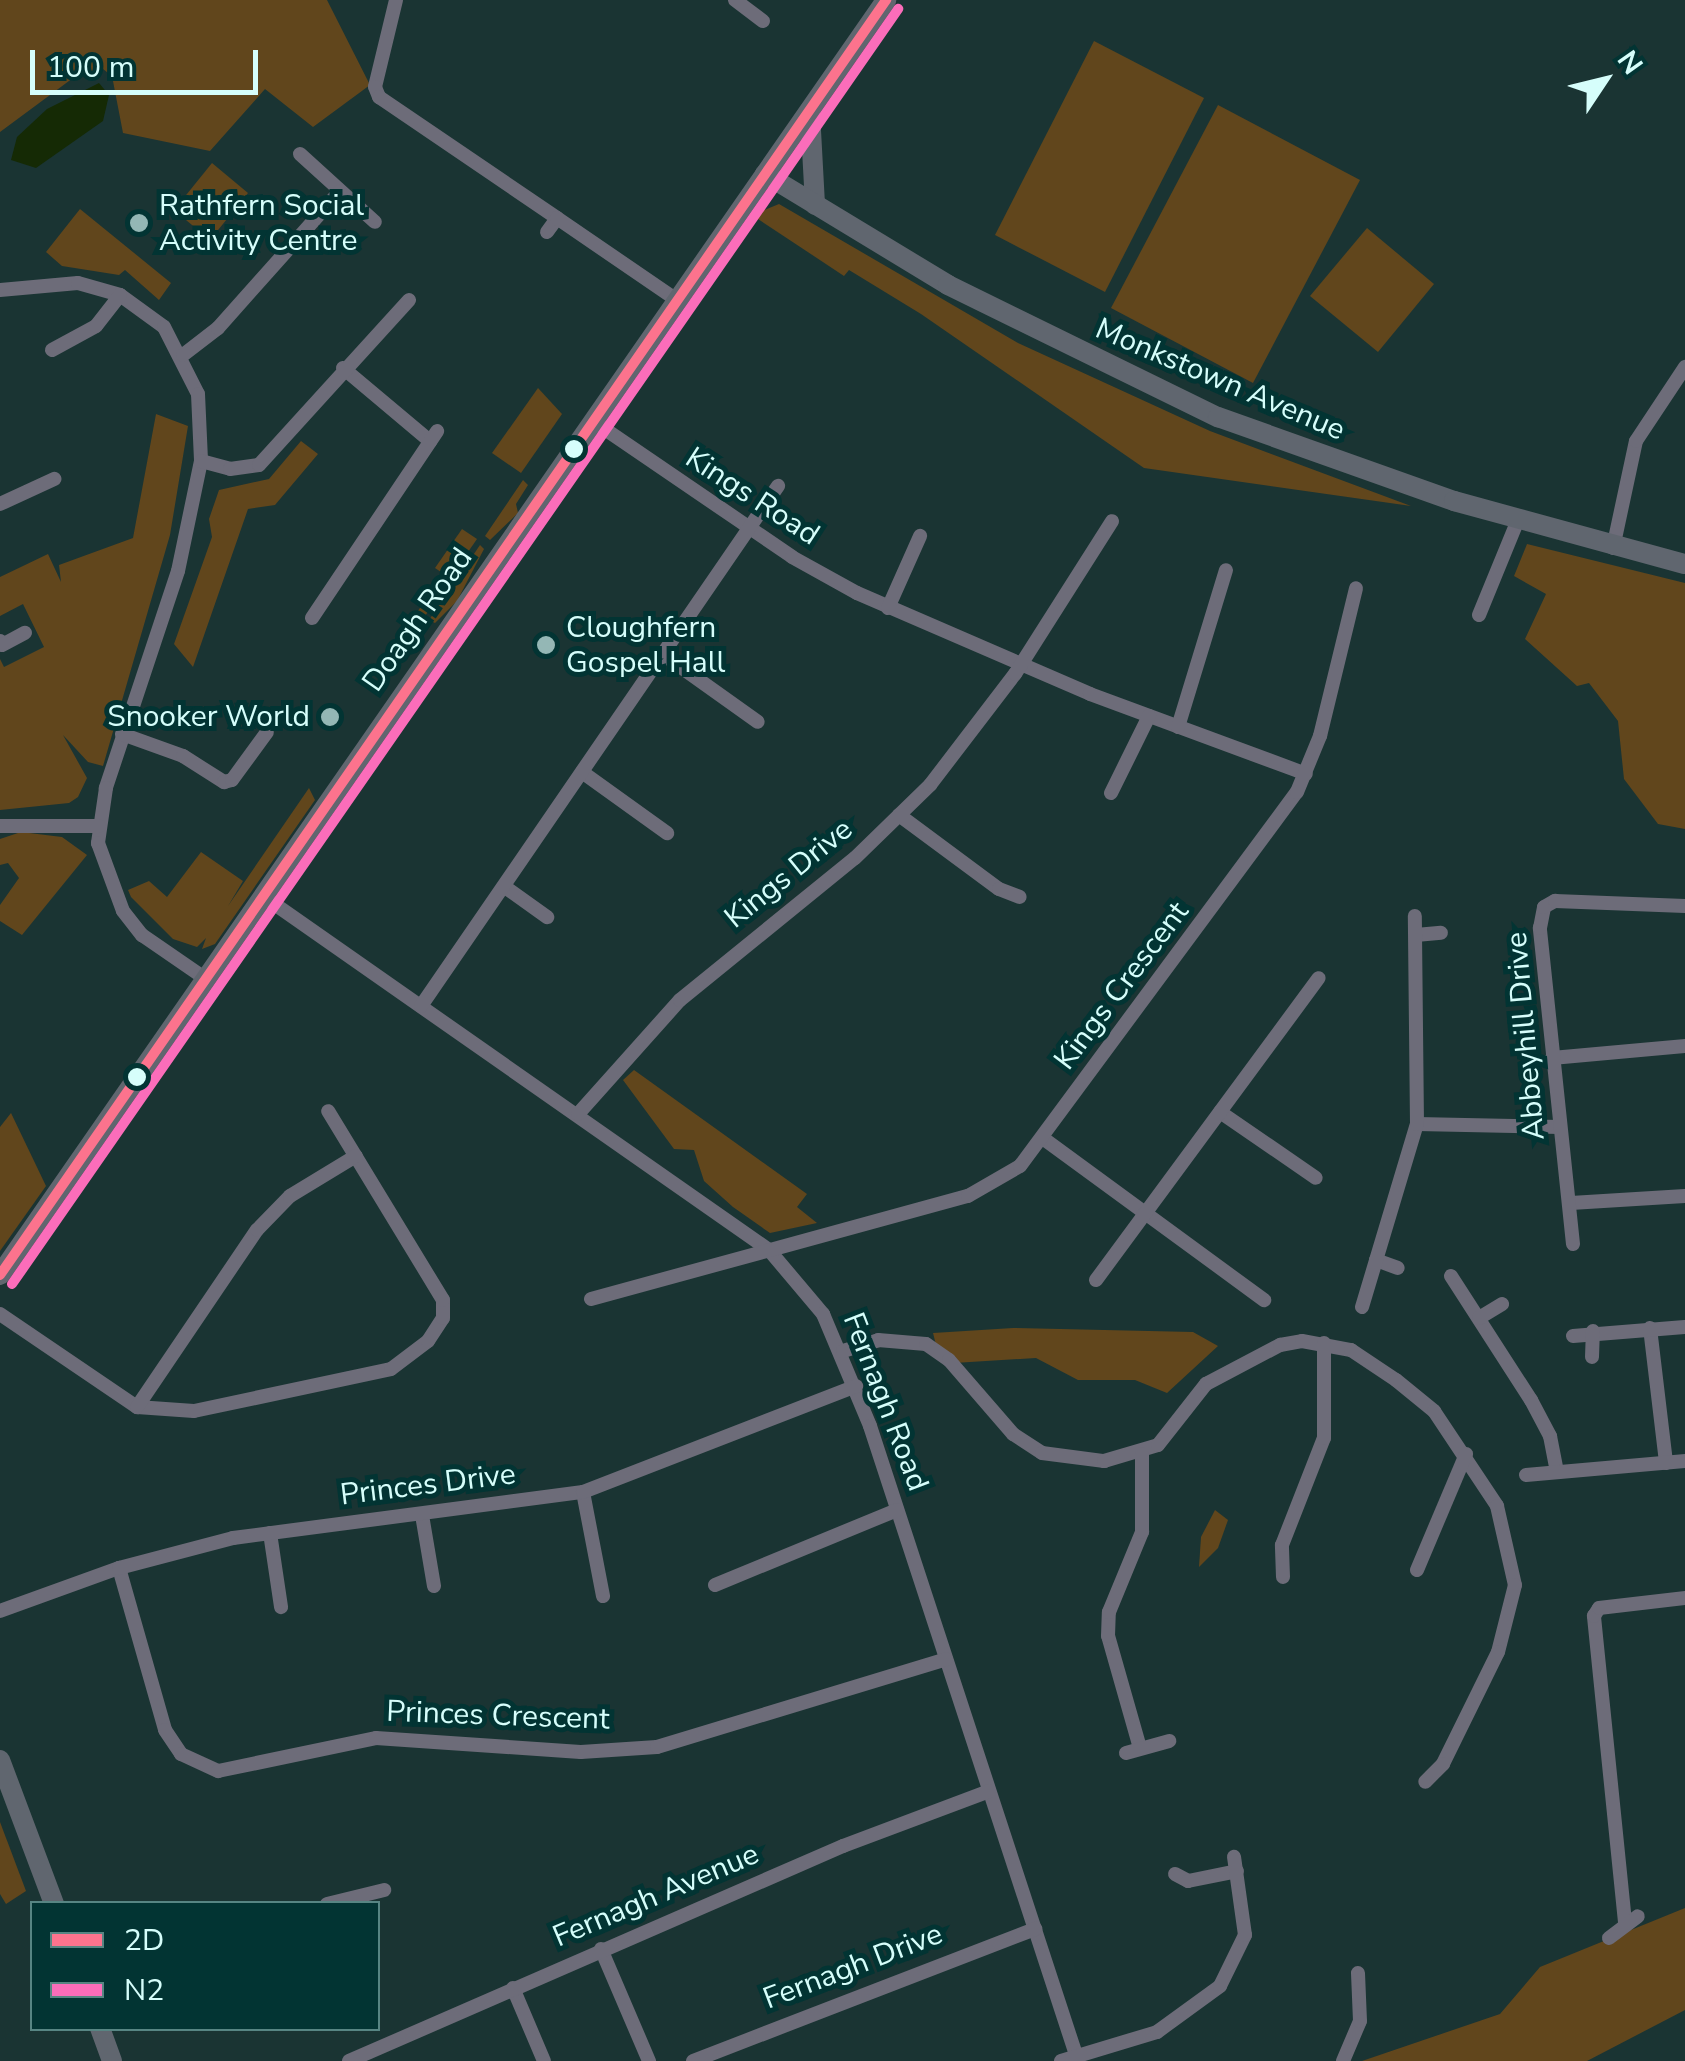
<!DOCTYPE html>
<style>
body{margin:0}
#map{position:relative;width:1685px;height:2061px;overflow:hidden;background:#1a3433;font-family:"Nunito Sans",sans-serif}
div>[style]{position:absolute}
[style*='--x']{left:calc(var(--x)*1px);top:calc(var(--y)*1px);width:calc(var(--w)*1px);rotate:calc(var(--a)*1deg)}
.green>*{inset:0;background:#61461c}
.water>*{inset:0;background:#152a05}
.street>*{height:14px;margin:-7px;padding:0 7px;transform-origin:7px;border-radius:7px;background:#6d6c79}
.secondary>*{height:20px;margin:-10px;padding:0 10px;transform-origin:10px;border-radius:10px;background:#60666f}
.bus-1>*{height:10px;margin:-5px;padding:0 5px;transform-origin:5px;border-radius:5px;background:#fc738d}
.bus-2>*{height:10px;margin:-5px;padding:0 5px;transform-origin:5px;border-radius:5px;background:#fb6dba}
.dots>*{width:28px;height:28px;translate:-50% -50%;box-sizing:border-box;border:5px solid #023433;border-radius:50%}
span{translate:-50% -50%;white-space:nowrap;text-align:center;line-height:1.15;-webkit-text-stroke:10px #023433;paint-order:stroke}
.poi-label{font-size:30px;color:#d6fefb}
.left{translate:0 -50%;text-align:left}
.right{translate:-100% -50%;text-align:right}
.street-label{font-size:30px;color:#d6fefb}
.legend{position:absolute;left:30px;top:1901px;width:350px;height:130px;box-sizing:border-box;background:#023433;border:2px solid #578583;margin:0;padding:12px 18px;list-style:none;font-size:30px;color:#d6fefb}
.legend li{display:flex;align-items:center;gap:20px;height:50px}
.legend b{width:50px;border:2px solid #578583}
.north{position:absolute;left:1555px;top:30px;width:100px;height:100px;-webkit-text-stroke:8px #023433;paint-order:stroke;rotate:55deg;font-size:28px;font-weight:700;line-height:40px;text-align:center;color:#d6fefb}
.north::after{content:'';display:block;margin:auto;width:35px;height:45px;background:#d6fefb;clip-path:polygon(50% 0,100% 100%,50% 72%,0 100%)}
.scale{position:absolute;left:30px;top:50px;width:228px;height:45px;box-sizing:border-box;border:5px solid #d6fefb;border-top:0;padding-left:12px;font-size:30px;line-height:35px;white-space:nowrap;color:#d6fefb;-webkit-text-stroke:8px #023433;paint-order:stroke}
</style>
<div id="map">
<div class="green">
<div style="clip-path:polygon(0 0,327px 0,370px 85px,313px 127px,265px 89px,210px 151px,123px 133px,112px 76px,103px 69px,73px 78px,0 132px)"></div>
<div style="clip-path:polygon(1094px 41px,1204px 98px,1105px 292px,995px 235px)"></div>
<div style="clip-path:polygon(1218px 105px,1360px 180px,1253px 383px,1111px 308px)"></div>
<div style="clip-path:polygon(212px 163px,248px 193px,210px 240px,174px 210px)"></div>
<div style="clip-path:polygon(779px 204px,1018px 343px,1210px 431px,1411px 506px,1144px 468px,921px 314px,849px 270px,844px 276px,752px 215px)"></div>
<div style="clip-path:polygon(80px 209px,171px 283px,159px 300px,125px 270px,119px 275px,62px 266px,46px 252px)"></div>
<div style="clip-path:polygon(1367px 228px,1434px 284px,1378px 352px,1310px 296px)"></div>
<div style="clip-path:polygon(538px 388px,562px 414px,521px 473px,492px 453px)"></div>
<div style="clip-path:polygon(156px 414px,188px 426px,170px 535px,103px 766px,88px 762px,63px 735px,87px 778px,78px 797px,69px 803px,0 810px,0 659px,4px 667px,44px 647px,23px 604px,0 616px,0 577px,48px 554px,61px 582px,59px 565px,133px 538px)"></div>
<div style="clip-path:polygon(301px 441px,318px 454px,275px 505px,248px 509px,193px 667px,174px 644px,212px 537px,209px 519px,219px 490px,269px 479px)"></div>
<div style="clip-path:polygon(523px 480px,528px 485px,516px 504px,518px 513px,490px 540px,485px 536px)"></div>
<div style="clip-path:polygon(462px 529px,477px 539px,450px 578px,435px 568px)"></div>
<div style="clip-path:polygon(1527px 544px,1685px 583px,1685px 829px,1658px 824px,1624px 779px,1618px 721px,1589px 683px,1577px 686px,1525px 639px,1546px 594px,1514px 576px)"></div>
<div style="clip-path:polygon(480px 545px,484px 549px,457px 601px,435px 623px,429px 620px)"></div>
<div style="clip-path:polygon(440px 579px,447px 584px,384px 676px,377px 670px)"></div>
<div style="clip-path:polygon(309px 788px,315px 800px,215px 944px,202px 949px,206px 938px,197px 947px,173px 939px,131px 897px,128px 890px,149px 881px,167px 897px,201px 852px,243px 881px,228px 906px)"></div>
<div style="clip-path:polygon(21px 832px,62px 837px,87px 855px,22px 935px,0 921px,0 905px,19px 878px,8px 863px,0 865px,0 839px)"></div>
<div style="clip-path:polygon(634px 1070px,807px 1194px,797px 1207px,817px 1223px,770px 1233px,733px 1207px,704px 1181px,694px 1150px,674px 1149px,623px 1080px)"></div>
<div style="clip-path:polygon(11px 1113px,46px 1186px,0 1251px,0 1127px)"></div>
<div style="clip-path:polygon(1013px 1328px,1193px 1332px,1218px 1346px,1167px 1393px,1135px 1380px,1078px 1380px,1036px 1358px,954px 1363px,937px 1349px,933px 1333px)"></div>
<div style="clip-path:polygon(1215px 1510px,1228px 1520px,1218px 1548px,1199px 1567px,1201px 1537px)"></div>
<div style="clip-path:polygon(0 1822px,26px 1891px,6px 1904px,0 1894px)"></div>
<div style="clip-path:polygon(1685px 1908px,1685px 2010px,1587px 2061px,1362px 2061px,1500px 2014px,1540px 1967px)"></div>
</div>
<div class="water">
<div style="clip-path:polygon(99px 83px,109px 95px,103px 121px,36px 168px,11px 160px,17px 137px,47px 109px)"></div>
</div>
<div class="street">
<div style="--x:396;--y:0;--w:89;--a:103.6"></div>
<div style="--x:375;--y:87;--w:11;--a:68"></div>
<div style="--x:379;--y:97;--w:215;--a:34.2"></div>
<div style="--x:735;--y:0;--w:35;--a:37"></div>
<div style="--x:300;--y:154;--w:101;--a:42.2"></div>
<div style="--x:547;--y:232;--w:17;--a:-54"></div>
<div style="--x:557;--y:218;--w:147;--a:34.4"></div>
<div style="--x:0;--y:290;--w:78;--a:-5.1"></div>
<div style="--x:78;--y:283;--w:44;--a:15.9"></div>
<div style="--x:120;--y:295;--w:54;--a:36"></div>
<div style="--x:164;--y:327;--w:75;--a:63.1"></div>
<div style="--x:198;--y:394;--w:67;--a:87.4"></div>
<div style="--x:201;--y:461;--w:112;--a:101.8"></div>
<div style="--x:178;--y:571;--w:229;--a:108.4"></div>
<div style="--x:106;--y:788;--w:56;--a:98.3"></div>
<div style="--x:98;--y:843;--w:72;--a:69.8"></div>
<div style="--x:123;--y:911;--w:31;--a:52"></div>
<div style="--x:142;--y:935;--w:78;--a:34.5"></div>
<div style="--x:52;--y:350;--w:50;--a:-28.6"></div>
<div style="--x:96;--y:326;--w:39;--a:-52"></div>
<div style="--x:183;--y:355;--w:44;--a:-37.6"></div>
<div style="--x:218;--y:328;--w:183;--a:-48.3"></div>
<div style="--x:343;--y:368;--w:114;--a:40"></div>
<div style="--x:593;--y:421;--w:241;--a:34.3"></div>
<div style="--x:792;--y:557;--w:74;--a:29"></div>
<div style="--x:857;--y:593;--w:254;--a:23.4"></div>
<div style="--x:1090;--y:694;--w:230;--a:20.3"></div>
<div style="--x:201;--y:461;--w:30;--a:15"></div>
<div style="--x:230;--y:469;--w:29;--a:-8"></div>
<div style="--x:259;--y:465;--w:223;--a:-47.7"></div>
<div style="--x:0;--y:504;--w:60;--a:-24.8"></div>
<div style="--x:1613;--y:548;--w:109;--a:-77.9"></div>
<div style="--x:1636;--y:441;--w:89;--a:-56.5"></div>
<div style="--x:888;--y:608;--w:79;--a:-66"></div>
<div style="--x:1479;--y:615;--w:103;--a:-67.7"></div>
<div style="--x:312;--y:618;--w:225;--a:-56.2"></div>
<div style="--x:0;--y:641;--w:4;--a:63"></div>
<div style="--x:2;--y:645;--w:26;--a:-28"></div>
<div style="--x:664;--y:655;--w:115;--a:35.5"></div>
<div style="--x:1178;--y:727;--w:164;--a:-73"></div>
<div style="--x:122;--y:734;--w:65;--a:19.8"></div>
<div style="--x:183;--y:756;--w:49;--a:32.4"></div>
<div style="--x:224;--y:782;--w:8;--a:-14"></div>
<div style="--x:232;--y:780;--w:59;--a:-53.9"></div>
<div style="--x:582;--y:772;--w:105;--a:35.7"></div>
<div style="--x:1111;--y:793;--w:86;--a:-63.7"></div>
<div style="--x:899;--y:815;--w:124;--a:36.5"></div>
<div style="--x:999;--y:889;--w:22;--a:21"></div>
<div style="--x:0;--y:826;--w:99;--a:0"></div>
<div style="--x:505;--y:887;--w:52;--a:35.5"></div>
<div style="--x:263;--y:896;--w:618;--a:34.98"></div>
<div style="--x:769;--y:1250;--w:84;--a:49.8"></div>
<div style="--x:823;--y:1314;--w:121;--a:67.2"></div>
<div style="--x:870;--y:1426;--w:668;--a:71.86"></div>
<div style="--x:1416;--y:935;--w:25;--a:-5"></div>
<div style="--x:421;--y:1006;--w:631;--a:-55.53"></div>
<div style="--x:1552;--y:1058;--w:134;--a:-5.2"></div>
<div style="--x:1220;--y:1112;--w:116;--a:34.5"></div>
<div style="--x:578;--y:1114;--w:153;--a:-48.2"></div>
<div style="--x:680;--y:1000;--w:225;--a:-39.1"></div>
<div style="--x:855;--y:858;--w:105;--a:-44.2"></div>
<div style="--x:930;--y:785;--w:140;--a:-52.6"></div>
<div style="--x:1015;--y:674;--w:181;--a:-57.6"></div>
<div style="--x:1417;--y:1124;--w:143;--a:1.2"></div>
<div style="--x:1044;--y:1139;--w:273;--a:36.2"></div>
<div style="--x:1571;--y:1203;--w:114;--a:-3.5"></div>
<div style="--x:1573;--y:1244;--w:318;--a:-96"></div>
<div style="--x:1540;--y:928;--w:21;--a:-79"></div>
<div style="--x:1544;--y:907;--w:13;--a:-29"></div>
<div style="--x:1555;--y:901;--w:130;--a:2.2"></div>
<div style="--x:1376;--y:1260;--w:23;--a:20"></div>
<div style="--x:1451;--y:1276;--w:148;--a:57.2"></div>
<div style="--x:1531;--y:1400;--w:41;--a:62.2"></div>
<div style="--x:1550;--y:1436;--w:33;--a:79"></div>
<div style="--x:1096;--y:1280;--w:375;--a:-53.6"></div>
<div style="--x:591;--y:1299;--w:391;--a:-15.3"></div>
<div style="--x:968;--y:1196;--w:60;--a:-30"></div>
<div style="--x:1020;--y:1166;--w:465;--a:-53.5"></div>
<div style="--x:1297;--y:792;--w:61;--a:-67.7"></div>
<div style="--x:1320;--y:736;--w:152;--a:-76.3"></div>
<div style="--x:1362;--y:1307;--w:191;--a:-73.3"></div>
<div style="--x:1417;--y:1124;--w:208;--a:-90.6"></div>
<div style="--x:0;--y:1314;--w:166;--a:34.2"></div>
<div style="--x:137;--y:1407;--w:57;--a:4"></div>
<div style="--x:194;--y:1411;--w:201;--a:-12"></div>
<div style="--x:391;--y:1369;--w:46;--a:-37.1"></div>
<div style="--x:428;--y:1341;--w:27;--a:-57"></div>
<div style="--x:443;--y:1318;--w:18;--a:-90"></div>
<div style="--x:443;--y:1300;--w:221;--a:-121.3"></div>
<div style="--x:1479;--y:1318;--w:27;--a:-31"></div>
<div style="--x:1650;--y:1328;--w:136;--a:83.2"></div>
<div style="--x:1573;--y:1336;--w:112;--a:-4.6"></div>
<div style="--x:843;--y:1351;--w:37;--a:-17"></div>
<div style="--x:878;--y:1340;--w:48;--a:4.8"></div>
<div style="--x:926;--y:1344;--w:28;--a:35"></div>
<div style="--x:949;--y:1360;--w:98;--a:49.1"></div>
<div style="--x:1013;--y:1434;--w:35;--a:33"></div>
<div style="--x:1042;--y:1453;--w:63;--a:7.4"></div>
<div style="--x:1104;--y:1461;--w:56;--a:-16.5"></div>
<div style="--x:1158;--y:1445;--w:78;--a:-51.8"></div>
<div style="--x:1206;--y:1384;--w:84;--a:-27.8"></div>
<div style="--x:1280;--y:1345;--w:22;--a:-10"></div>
<div style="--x:1302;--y:1341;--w:50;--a:10.4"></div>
<div style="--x:1351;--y:1350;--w:54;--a:33.7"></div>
<div style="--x:1396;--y:1380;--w:49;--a:39.2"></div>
<div style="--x:1434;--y:1411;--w:114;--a:56.4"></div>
<div style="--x:1497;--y:1506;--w:81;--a:77.2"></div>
<div style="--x:1515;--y:1585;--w:69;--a:104.2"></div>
<div style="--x:1498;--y:1652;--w:125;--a:116.2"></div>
<div style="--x:1443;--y:1764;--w:25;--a:135"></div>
<div style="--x:1592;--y:1357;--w:26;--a:-88"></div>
<div style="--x:137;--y:1407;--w:214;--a:-55.9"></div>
<div style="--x:257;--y:1230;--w:47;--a:-45.9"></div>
<div style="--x:290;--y:1196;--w:77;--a:-31.2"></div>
<div style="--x:1526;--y:1475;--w:160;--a:-5"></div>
<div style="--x:583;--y:1492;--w:106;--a:79.1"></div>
<div style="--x:422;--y:1515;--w:72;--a:80.4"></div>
<div style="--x:270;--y:1533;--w:75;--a:81.5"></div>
<div style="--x:119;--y:1568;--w:168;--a:74.1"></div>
<div style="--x:165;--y:1730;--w:29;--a:56"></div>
<div style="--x:181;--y:1754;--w:41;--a:24.7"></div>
<div style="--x:218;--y:1771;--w:161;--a:-11.8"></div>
<div style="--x:376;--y:1738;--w:205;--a:3.9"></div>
<div style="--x:581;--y:1752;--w:76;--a:-3.8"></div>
<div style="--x:657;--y:1747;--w:302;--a:-16.9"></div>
<div style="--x:1417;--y:1570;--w:126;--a:-67.1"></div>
<div style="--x:1283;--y:1577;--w:32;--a:-92"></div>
<div style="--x:1282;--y:1545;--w:115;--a:-68.6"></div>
<div style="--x:1324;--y:1438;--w:95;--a:-90"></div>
<div style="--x:715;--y:1585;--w:197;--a:-22.4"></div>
<div style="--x:0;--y:1611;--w:127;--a:-19.9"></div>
<div style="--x:119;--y:1568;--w:118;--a:-14.7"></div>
<div style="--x:233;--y:1538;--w:353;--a:-7.5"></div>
<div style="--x:583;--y:1492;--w:293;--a:-21.2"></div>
<div style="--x:1140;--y:1748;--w:116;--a:-105.9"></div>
<div style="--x:1108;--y:1636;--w:24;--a:-88"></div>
<div style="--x:1109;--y:1612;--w:87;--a:-67.6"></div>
<div style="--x:1142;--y:1532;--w:78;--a:-90"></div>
<div style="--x:1126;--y:1753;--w:45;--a:-15.6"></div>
<div style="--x:1175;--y:1874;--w:15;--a:28"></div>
<div style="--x:1188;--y:1881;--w:50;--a:-11.5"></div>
<div style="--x:327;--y:1904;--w:59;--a:-13.8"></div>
<div style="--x:1625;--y:1922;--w:308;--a:-95.8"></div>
<div style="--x:1594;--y:1616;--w:9;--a:-58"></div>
<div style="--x:1599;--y:1608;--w:87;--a:-6.6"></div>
<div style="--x:1609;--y:1938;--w:36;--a:-37"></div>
<div style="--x:601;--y:1949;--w:122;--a:66.8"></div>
<div style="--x:513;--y:1988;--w:79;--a:67"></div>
<div style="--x:349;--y:2061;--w:539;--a:-23.52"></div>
<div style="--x:843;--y:1846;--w:156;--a:-20.6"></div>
<div style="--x:693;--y:2061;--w:367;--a:-21.1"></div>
<div style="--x:1061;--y:2061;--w:100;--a:-16.8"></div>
<div style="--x:1157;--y:2032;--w:78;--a:-36.1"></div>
<div style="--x:1220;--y:1986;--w:57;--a:-63.9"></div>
<div style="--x:1245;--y:1935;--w:79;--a:-98"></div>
<div style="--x:1343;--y:2061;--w:43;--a:-67"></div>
<div style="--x:1360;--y:2021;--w:48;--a:-92.4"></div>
</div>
<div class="secondary">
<div style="--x:810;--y:112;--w:93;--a:86.9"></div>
<div style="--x:765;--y:174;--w:214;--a:31.2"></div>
<div style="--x:948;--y:285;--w:301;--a:26.1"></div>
<div style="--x:1218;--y:417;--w:251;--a:19.6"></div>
<div style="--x:1454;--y:501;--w:239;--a:15.3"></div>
<div style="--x:0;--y:1275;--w:1553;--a:-55.2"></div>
<div style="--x:0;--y:1760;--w:154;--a:69.4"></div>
<div style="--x:100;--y:2028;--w:35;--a:70"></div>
</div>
<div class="bus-1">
<div style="--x:0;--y:1275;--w:1553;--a:-55.2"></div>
</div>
<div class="bus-2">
<div style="--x:12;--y:1284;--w:1553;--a:-55.2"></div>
</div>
<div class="dots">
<div style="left:139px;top:223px;background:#94b7b5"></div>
<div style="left:574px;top:449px;background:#d6fefb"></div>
<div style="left:546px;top:645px;background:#94b7b5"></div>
<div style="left:330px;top:717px;background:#94b7b5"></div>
<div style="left:137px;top:1077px;background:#d6fefb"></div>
</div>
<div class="poi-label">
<span class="left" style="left:159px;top:223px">Rathfern Social<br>Activity Centre</span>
<span class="left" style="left:566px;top:645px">Cloughfern<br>Gospel Hall</span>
<span class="right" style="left:310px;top:717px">Snooker World</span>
</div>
<div class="street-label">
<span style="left:1220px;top:380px;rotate:23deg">Monkstown Avenue</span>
<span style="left:752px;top:497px;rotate:33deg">Kings Road</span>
<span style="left:418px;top:620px;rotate:-55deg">Doagh Road</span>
<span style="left:789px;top:874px;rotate:-39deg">Kings Drive</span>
<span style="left:1122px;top:986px;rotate:-53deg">Kings Crescent</span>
<span style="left:1526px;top:1036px;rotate:-95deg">Abbeyhill Drive</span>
<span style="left:885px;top:1402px;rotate:69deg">Fernagh Road</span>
<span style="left:428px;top:1485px;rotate:-7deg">Princes Drive</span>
<span style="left:498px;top:1716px;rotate:2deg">Princes Crescent</span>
<span style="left:656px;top:1896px;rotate:-23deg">Fernagh Avenue</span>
<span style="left:853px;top:1967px;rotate:-21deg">Fernagh Drive</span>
</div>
<ul class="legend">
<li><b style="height:12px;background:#fc738d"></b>2D</li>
<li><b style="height:12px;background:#fb6dba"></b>N2</li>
</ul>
<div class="north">N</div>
<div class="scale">100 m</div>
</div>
